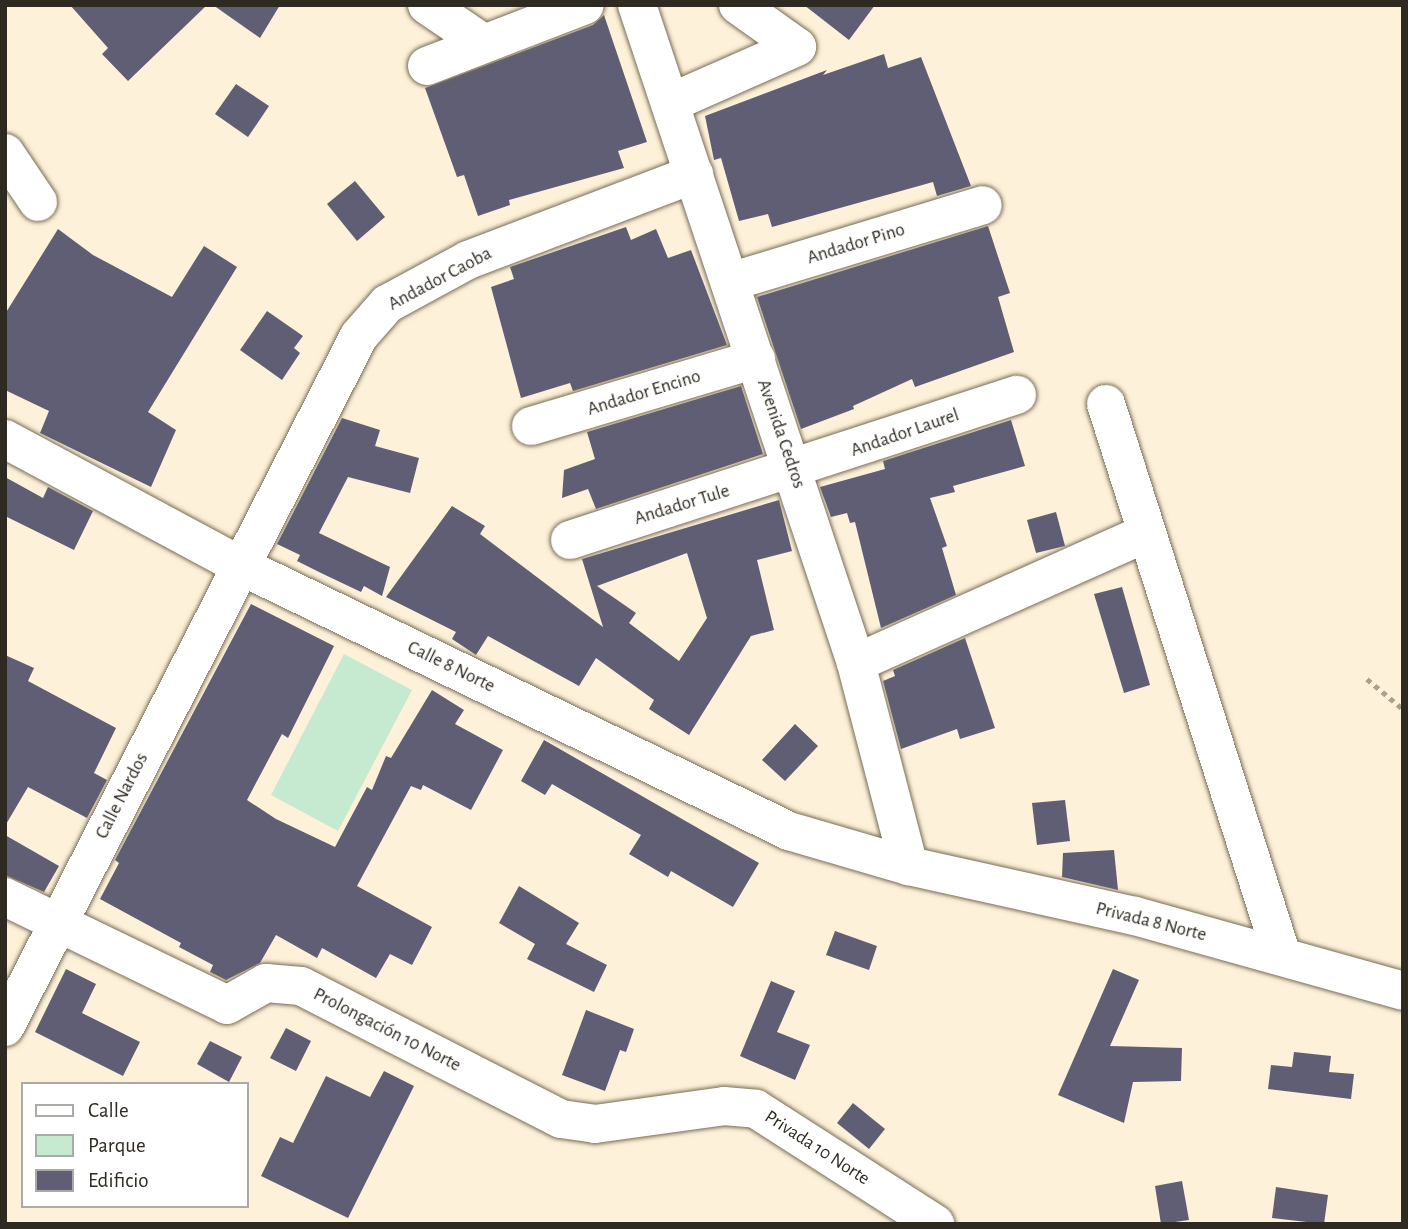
<!DOCTYPE html>
<meta charset="utf-8">
<style>
body{margin:0}
#map{position:relative;width:1408px;height:1229px;overflow:hidden;background:#fef1d9;font-family:"Alegreya Sans",sans-serif}
div>[style]{position:absolute}
[style*='--x']{left:calc(var(--x)*1px);top:calc(var(--y)*1px);width:calc(var(--w)*1px);rotate:calc(var(--a)*1deg)}
.green>*{inset:0;background:#c6eacf}
.building>*{inset:0;background:#5f5e74}
.path>*{height:4.5px;margin-top:-2.25px;transform-origin:0;background:repeating-linear-gradient(90deg,#aba18f 0 5px,transparent 0 10px)}
.roads{filter:drop-shadow(0 0 2px #776c57) drop-shadow(0 0 2px #776c57)}
.minor>*{height:38px;margin:-19px;padding:0 19px;transform-origin:19px;border-radius:19px;background:#fff}
span{translate:-50% -50%;white-space:nowrap;text-align:center;line-height:1.15;-webkit-text-stroke:7px #fff;paint-order:stroke}
.street-label{font-size:19px;color:#2f2a21}
.frame{position:absolute;inset:0;border:7px solid #2f2a21;pointer-events:none}
.legend{position:absolute;left:21px;top:1082px;width:228px;height:126px;box-sizing:border-box;background:#fff;border:2px solid #acaaa6;margin:0;padding:9px 12px;list-style:none;font-size:21px;color:#2f2a21}
.legend li{display:flex;align-items:center;gap:14px;height:35px}
.legend b{width:35px;border:2px solid #acaaa6}
</style>
<div id="map">
<div class="green">
<div style="clip-path:polygon(344px 654px,412px 690px,338px 831px,271px 795px)"></div>
</div>
<div class="building">
<div style="clip-path:polygon(70px 5px,207px 5px,128px 81px,102px 54px,108px 48px)"></div>
<div style="clip-path:polygon(213px 5px,280px 5px,260px 38px)"></div>
<div style="clip-path:polygon(804px 5px,875px 5px,849px 40px)"></div>
<div style="clip-path:polygon(604px 15px,647px 142px,618px 151px,624px 168px,509px 200px,510px 205px,478px 216px,464px 175px,457px 177px,425px 88px,593px 25px)"></div>
<div style="clip-path:polygon(884px 54px,888px 68px,921px 57px,971px 186px,937px 196px,933px 182px,772px 227px,768px 214px,739px 221px,721px 158px,714px 160px,705px 116px,827px 70px,823px 75px)"></div>
<div style="clip-path:polygon(236px 84px,269px 106px,248px 137px,215px 114px)"></div>
<div style="clip-path:polygon(355px 181px,385px 217px,357px 241px,327px 204px)"></div>
<div style="clip-path:polygon(988px 226px,1010px 293px,998px 297px,1014px 352px,915px 387px,912px 379px,853px 406px,854px 409px,801px 429px,757px 297px)"></div>
<div style="clip-path:polygon(626px 227px,631px 240px,656px 229px,668px 258px,691px 250px,727px 345px,573px 391px,570px 383px,521px 398px,491px 287px,514px 279px,510px 267px)"></div>
<div style="clip-path:polygon(58px 229px,93px 255px,172px 297px,204px 246px,237px 267px,148px 412px,176px 430px,151px 487px,40px 433px,49px 411px,5px 390px,5px 314px)"></div>
<div style="clip-path:polygon(267px 311px,303px 336px,294px 348px,300px 353px,282px 380px,240px 350px)"></div>
<div style="clip-path:polygon(741px 386px,763px 454px,596px 509px,588px 489px,562px 498px,564px 470px,595px 459px,587px 432px)"></div>
<div style="clip-path:polygon(342px 418px,380px 430px,375px 446px,419px 458px,410px 493px,348px 477px,319px 533px,390px 567px,382px 596px,364px 586px,361px 592px,321px 573px,297px 561px,300px 555px,277px 544px)"></div>
<div style="clip-path:polygon(1011px 420px,1025px 466px,953px 486px,955px 492px,930px 498px,947px 546px,942px 548px,956px 595px,881px 628px,855px 522px,850px 523px,847px 513px,831px 517px,820px 487px,885px 469px,883px 461px)"></div>
<div style="clip-path:polygon(5px 477px,43px 498px,48px 487px,93px 511px,74px 550px,5px 516px)"></div>
<div style="clip-path:polygon(evenodd,779px 500px,792px 551px,757px 560px,774px 630px,751px 636px,689px 735px,649px 709px,654px 700px,596px 658px,579px 686px,488px 636px,476px 655px,452px 639px,456px 632px,386px 597px,452px 506px,485px 526px,480px 534px,603px 627px,582px 559px,779px 500px,687px 553px,707px 618px,679px 661px,629px 623px,636px 613px,597px 586px,687px 553px)"></div>
<div style="clip-path:polygon(1056px 512px,1065px 546px,1036px 553px,1027px 520px)"></div>
<div style="clip-path:polygon(1122px 587px,1150px 685px,1124px 693px,1094px 594px)"></div>
<div style="clip-path:polygon(251px 604px,334px 646px,288px 738px,282px 734px,247px 800px,276px 819px,335px 847px,367px 787px,372px 790px,386px 756px,391px 758px,432px 690px,464px 710px,455px 724px,503px 750px,471px 810px,423px 785px,421px 790px,411px 786px,357px 886px,432px 927px,412px 965px,390px 954px,376px 978px,322px 948px,317px 958px,276px 935px,260px 963px,226px 980px,210px 972px,213px 965px,179px 947px,181px 943px,100px 899px,119px 863px,115px 860px)"></div>
<div style="clip-path:polygon(965px 638px,995px 728px,960px 739px,957px 729px,901px 749px,883px 681px,895px 676px,893px 670px)"></div>
<div style="clip-path:polygon(5px 655px,34px 668px,28px 681px,116px 728px,94px 773px,107px 780px,87px 818px,28px 787px,5px 826px)"></div>
<div style="clip-path:polygon(795px 724px,818px 746px,785px 781px,762px 760px)"></div>
<div style="clip-path:polygon(544px 740px,759px 863px,733px 907px,671px 871px,668px 877px,629px 854px,641px 835px,552px 784px,545px 795px,521px 781px)"></div>
<div style="clip-path:polygon(1065px 800px,1070px 841px,1037px 845px,1032px 803px)"></div>
<div style="clip-path:polygon(5px 835px,59px 866px,44px 892px,5px 875px)"></div>
<div style="clip-path:polygon(1114px 850px,1118px 890px,1062px 877px,1063px 853px)"></div>
<div style="clip-path:polygon(519px 886px,579px 923px,566px 944px,607px 965px,594px 992px,527px 959px,535px 944px,499px 923px)"></div>
<div style="clip-path:polygon(835px 931px,877px 946px,869px 970px,826px 955px)"></div>
<div style="clip-path:polygon(66px 969px,96px 984px,82px 1013px,140px 1042px,123px 1076px,35px 1032px)"></div>
<div style="clip-path:polygon(1113px 969px,1139px 980px,1110px 1046px,1182px 1048px,1181px 1081px,1133px 1082px,1124px 1123px,1058px 1095px)"></div>
<div style="clip-path:polygon(771px 981px,795px 991px,777px 1032px,810px 1045px,795px 1080px,740px 1056px)"></div>
<div style="clip-path:polygon(586px 1010px,634px 1029px,626px 1052px,620px 1050px,605px 1091px,562px 1075px)"></div>
<div style="clip-path:polygon(286px 1028px,311px 1041px,296px 1071px,270px 1058px)"></div>
<div style="clip-path:polygon(210px 1041px,242px 1057px,229px 1082px,197px 1064px)"></div>
<div style="clip-path:polygon(1294px 1052px,1331px 1056px,1329px 1072px,1354px 1074px,1351px 1099px,1268px 1089px,1271px 1065px,1292px 1067px)"></div>
<div style="clip-path:polygon(384px 1071px,414px 1086px,348px 1218px,261px 1176px,280px 1137px,293px 1143px,326px 1076px,370px 1097px)"></div>
<div style="clip-path:polygon(853px 1103px,885px 1129px,869px 1149px,837px 1123px)"></div>
<div style="clip-path:polygon(1182px 1181px,1189px 1220px,1161px 1224px,1155px 1186px)"></div>
<div style="clip-path:polygon(1276px 1187px,1328px 1195px,1324px 1224px,1272px 1218px)"></div>
</div>
<div class="path">
<div style="--x:1367;--y:679;--w:47;--a:39.8"></div>
</div>
<div class="roads">
<div class="minor">
<div style="--x:427;--y:5;--w:68;--a:34.2"></div>
<div style="--x:637;--y:5;--w:693;--a:71.59"></div>
<div style="--x:856;--y:663;--w:210;--a:75.4"></div>
<div style="--x:738;--y:5;--w:72;--a:35.4"></div>
<div style="--x:427;--y:66;--w:169;--a:-21.1"></div>
<div style="--x:670;--y:103;--w:139;--a:-23.8"></div>
<div style="--x:5;--y:153;--w:59;--a:56"></div>
<div style="--x:730;--y:282;--w:264;--a:-16.9"></div>
<div style="--x:1106;--y:404;--w:579;--a:72.32"></div>
<div style="--x:531;--y:426;--w:235;--a:-16.6"></div>
<div style="--x:5;--y:439;--w:268;--a:28.3"></div>
<div style="--x:241;--y:566;--w:609;--a:25.81"></div>
<div style="--x:789;--y:831;--w:125;--a:16.3"></div>
<div style="--x:909;--y:866;--w:231;--a:12.5"></div>
<div style="--x:1135;--y:916;--w:278;--a:15.6"></div>
<div style="--x:570;--y:540;--w:470;--a:-18"></div>
<div style="--x:856;--y:663;--w:316;--a:-24.1"></div>
<div style="--x:5;--y:897;--w:247;--a:25.9"></div>
<div style="--x:227;--y:1005;--w:45;--a:-29.4"></div>
<div style="--x:266;--y:983;--w:35;--a:5"></div>
<div style="--x:301;--y:986;--w:292;--a:27.1"></div>
<div style="--x:561;--y:1119;--w:34;--a:8"></div>
<div style="--x:595;--y:1124;--w:130;--a:-7.9"></div>
<div style="--x:724;--y:1106;--w:32;--a:5"></div>
<div style="--x:756;--y:1109;--w:213;--a:32.7"></div>
<div style="--x:5;--y:1027;--w:776;--a:-62.87"></div>
<div style="--x:359;--y:336;--w:43;--a:-48.8"></div>
<div style="--x:387;--y:304;--w:92;--a:-28.5"></div>
<div style="--x:468;--y:260;--w:242;--a:-20.8"></div>
</div>
</div>
<div class="street-label">
<span style="left:856px;top:244px;rotate:-17deg">Andador Pino</span>
<span style="left:440px;top:279px;rotate:-28deg">Andador Caoba</span>
<span style="left:644px;top:393px;rotate:-17deg">Andador Encino</span>
<span style="left:905px;top:433px;rotate:-19deg">Andador Laurel</span>
<span style="left:781px;top:434px;rotate:71deg">Avenida Cedros</span>
<span style="left:682px;top:505px;rotate:-17deg">Andador Tule</span>
<span style="left:451px;top:667px;rotate:26deg">Calle 8 Norte</span>
<span style="left:122px;top:796px;rotate:-63deg">Calle Nardos</span>
<span style="left:1151px;top:922px;rotate:14deg">Privada 8 Norte</span>
<span style="left:387px;top:1030px;rotate:27deg">Prolongación 10 Norte</span>
<span style="left:817px;top:1148px;rotate:33deg">Privada 10 Norte</span>
</div>
<div class="frame"></div>
<ul class="legend">
<li><b style="height:9px;background:#fff"></b>Calle</li>
<li><b style="height:19px;background:#c6eacf"></b>Parque</li>
<li><b style="height:19px;background:#5f5e74"></b>Edificio</li>
</ul>
</div>
